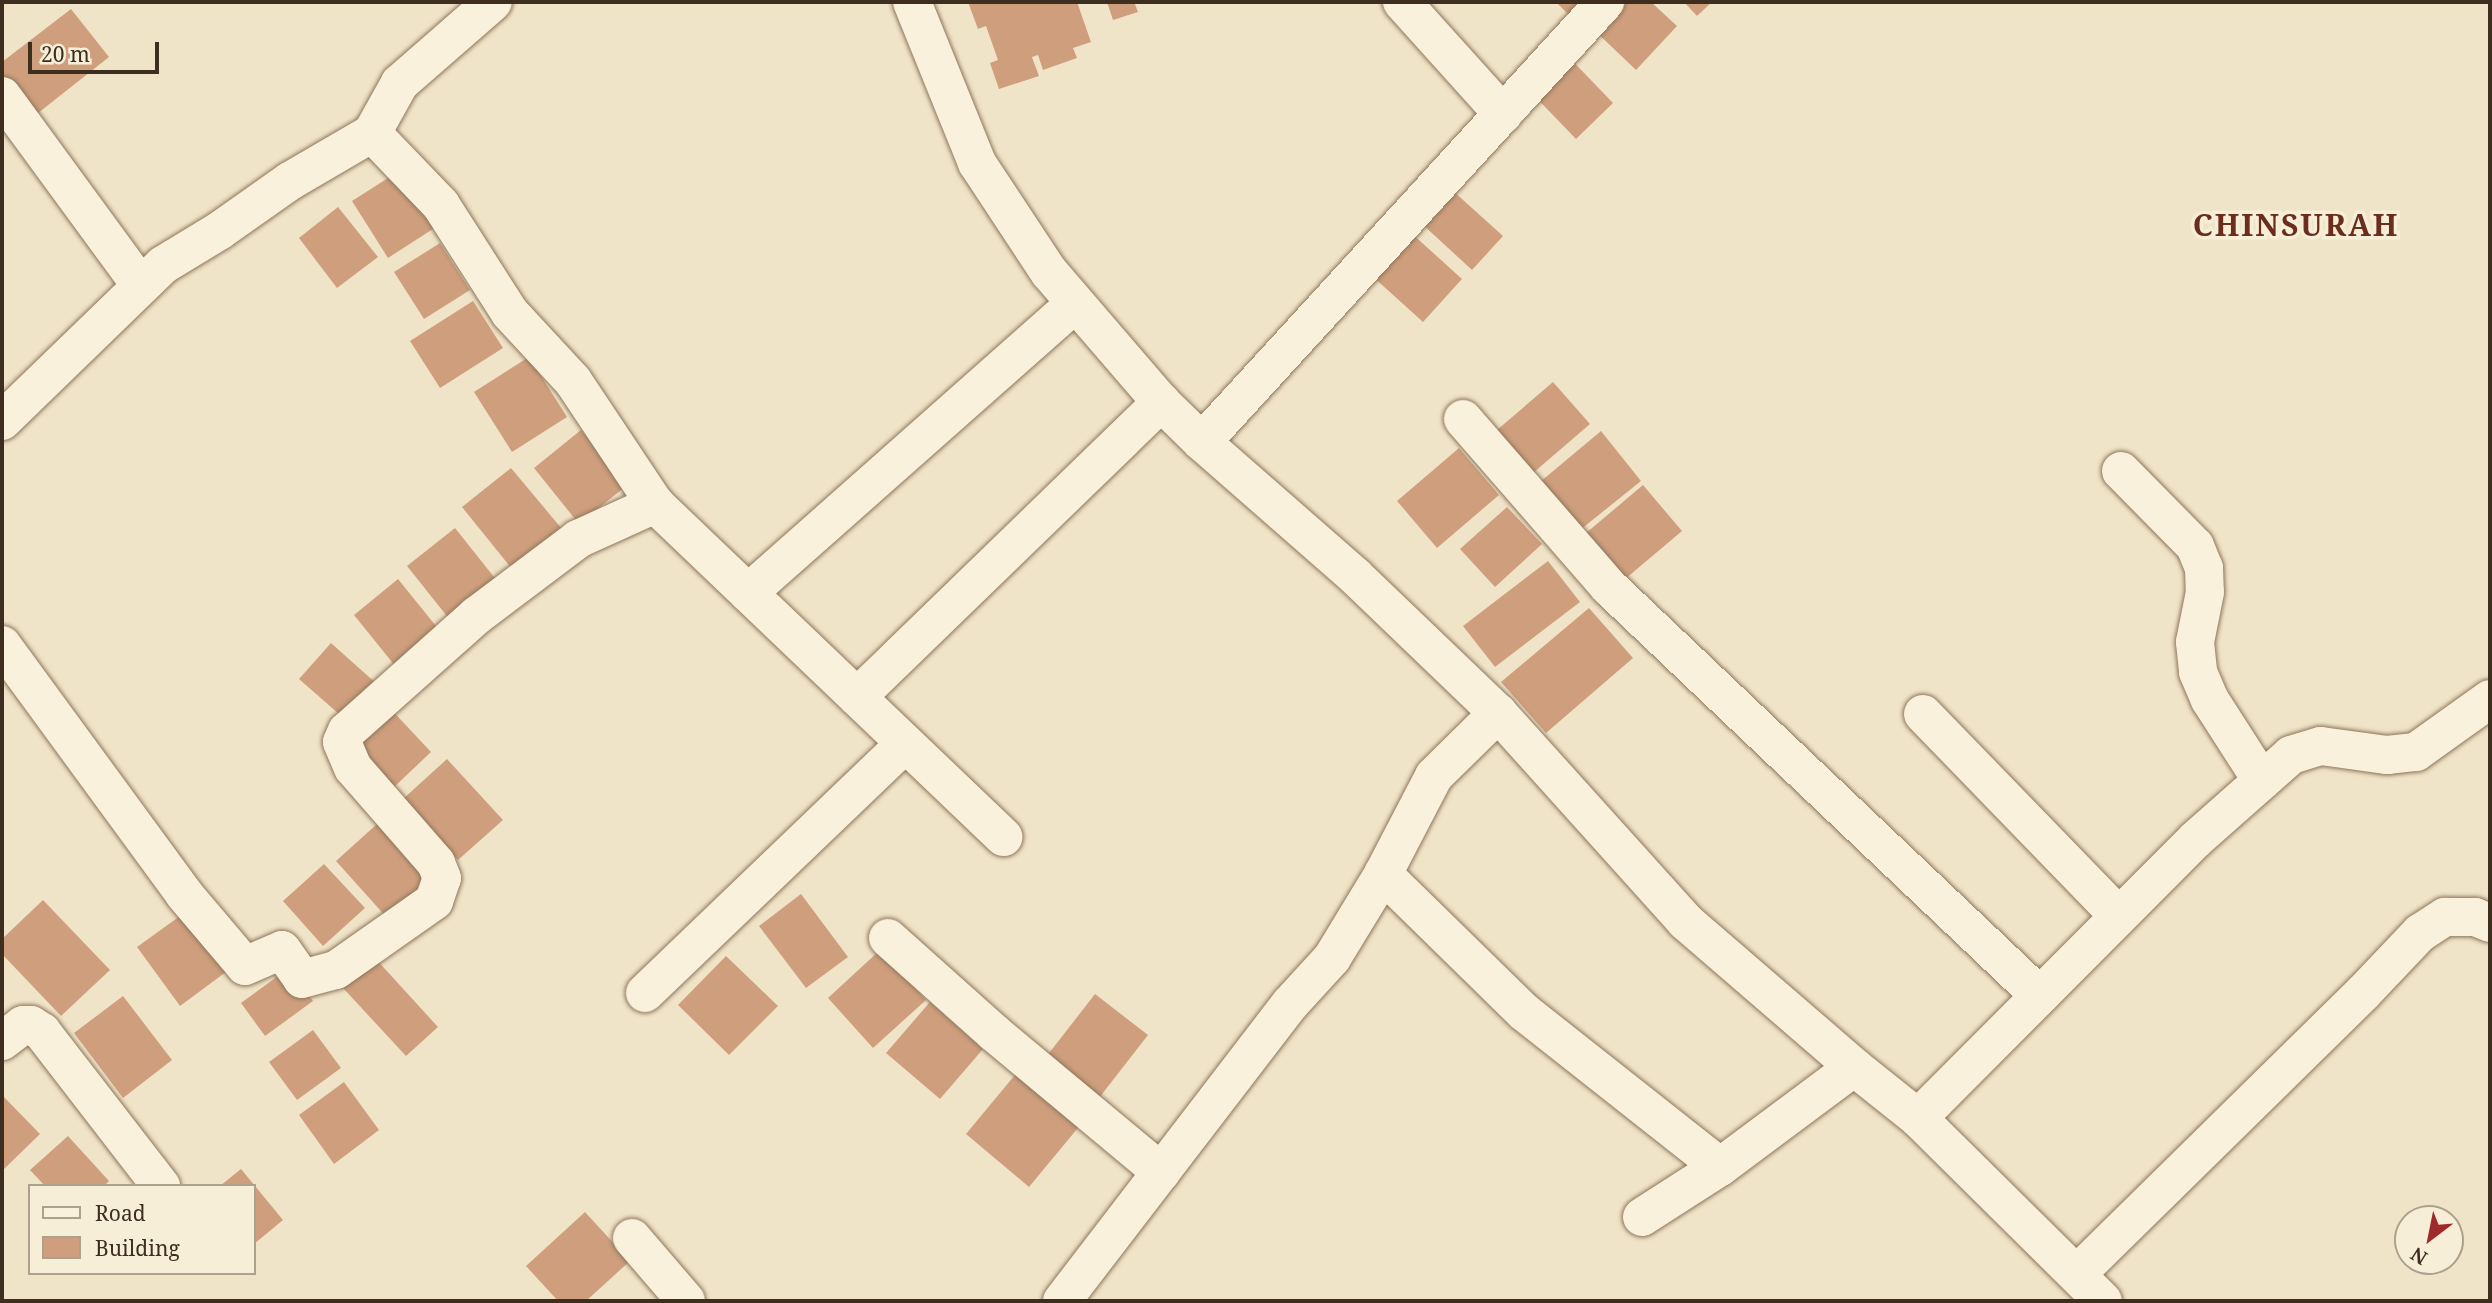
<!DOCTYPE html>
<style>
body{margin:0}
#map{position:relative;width:2492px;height:1303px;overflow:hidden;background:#f0e4c8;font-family:"Noto Serif",serif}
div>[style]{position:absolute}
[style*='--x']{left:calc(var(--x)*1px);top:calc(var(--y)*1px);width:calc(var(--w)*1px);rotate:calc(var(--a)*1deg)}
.building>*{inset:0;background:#cf9f7d}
.roads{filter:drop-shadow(0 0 2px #8d765c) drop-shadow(0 0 2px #8d765c)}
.street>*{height:38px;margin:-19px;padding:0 19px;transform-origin:19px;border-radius:19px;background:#faf1dc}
.secondary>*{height:38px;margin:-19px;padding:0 19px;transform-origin:19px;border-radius:19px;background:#faf1dc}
span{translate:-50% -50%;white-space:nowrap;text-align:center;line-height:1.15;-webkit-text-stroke:7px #f7eed8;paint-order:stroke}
.district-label{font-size:30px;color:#6b2e1e;font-weight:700;letter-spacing:2px}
.frame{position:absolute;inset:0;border:4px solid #3d2e20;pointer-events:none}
.legend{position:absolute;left:28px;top:1184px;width:228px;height:91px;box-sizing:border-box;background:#f7eed8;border:2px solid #ada18e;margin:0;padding:9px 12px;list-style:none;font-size:21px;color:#3d2e20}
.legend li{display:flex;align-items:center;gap:14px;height:35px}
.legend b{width:35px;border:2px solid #ada18e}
.north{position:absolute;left:2394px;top:1205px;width:70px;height:70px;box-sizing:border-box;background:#f7eed8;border:2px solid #ada18e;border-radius:50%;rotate:212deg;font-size:19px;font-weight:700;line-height:28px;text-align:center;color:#3d2e20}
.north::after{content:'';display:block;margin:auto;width:24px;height:32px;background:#9e2a2b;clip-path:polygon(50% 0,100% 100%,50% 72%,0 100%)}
.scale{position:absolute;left:28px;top:42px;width:131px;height:32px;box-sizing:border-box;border:4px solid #3d2e20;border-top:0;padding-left:9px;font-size:21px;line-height:24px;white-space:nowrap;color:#3d2e20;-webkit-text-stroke:5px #f7eed8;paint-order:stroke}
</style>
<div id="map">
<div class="building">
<div style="clip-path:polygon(968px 2px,1077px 2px,1091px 42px,1073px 48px,1077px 58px,1043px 70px,1038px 55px,1032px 57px,1039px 76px,999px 89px,990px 63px,998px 60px,986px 26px,978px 29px)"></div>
<div style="clip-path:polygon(1107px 2px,1140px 2px,1135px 4px,1138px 12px,1113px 20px)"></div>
<div style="clip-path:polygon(1556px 2px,1583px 2px,1569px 15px)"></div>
<div style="clip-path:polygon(1618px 2px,1651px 2px,1677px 26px,1636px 70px,1593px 29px)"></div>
<div style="clip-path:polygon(1684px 2px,1712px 2px,1697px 16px)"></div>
<div style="clip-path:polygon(71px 9px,109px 57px,28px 121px,2px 87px,2px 62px)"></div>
<div style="clip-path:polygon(1561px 49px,1613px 103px,1576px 139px,1524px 85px)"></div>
<div style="clip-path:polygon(399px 171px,436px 227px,388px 258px,352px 201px)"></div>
<div style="clip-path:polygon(1452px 190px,1503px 236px,1472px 270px,1421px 223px)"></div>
<div style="clip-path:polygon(338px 207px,378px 257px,337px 288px,299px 238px)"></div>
<div style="clip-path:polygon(1409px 231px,1462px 279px,1423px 322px,1371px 275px)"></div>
<div style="clip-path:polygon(440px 243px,470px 290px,424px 319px,394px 272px)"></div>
<div style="clip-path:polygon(473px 301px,503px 348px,440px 388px,410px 341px)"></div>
<div style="clip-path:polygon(529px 357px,567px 417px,512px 452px,474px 392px)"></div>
<div style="clip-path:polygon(1553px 382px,1590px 424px,1533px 473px,1497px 430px)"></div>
<div style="clip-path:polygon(581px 430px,626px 486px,579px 524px,534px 468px)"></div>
<div style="clip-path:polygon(1601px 431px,1641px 481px,1580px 530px,1540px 482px)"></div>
<div style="clip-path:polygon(1459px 448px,1499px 495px,1437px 548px,1397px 501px)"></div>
<div style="clip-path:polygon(511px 468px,562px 529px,512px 569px,462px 507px)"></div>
<div style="clip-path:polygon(1643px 485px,1682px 531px,1618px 585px,1579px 539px)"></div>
<div style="clip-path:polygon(1507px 507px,1542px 544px,1495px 587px,1460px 549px)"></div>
<div style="clip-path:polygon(455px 528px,498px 582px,450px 620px,407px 566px)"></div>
<div style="clip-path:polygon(1548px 561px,1580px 602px,1495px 667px,1463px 626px)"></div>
<div style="clip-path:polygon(398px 579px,440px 631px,396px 667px,354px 615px)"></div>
<div style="clip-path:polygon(1589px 608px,1633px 658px,1546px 733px,1501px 682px)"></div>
<div style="clip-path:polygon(331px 643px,378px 685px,347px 721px,299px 679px)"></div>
<div style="clip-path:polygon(387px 705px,431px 752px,392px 789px,348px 741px)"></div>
<div style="clip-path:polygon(447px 759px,503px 820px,458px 860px,403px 799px)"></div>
<div style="clip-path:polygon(377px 824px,429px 881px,388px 919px,336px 861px)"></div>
<div style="clip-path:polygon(324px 864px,365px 908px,323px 946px,283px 901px)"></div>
<div style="clip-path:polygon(801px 894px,848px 957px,806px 988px,759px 926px)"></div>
<div style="clip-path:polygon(43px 900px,110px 970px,61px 1016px,2px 954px,2px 939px)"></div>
<div style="clip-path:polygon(187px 911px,230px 969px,180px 1006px,137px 947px)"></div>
<div style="clip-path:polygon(880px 950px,926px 1000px,873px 1048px,828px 998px)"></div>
<div style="clip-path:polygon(726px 956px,778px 1006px,729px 1055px,678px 1005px)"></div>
<div style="clip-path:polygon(375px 958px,438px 1027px,406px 1056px,343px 988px)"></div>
<div style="clip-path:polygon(289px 968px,313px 1001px,265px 1036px,241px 1003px)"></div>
<div style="clip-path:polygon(1095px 994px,1148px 1035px,1099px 1098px,1046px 1057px)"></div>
<div style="clip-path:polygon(123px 996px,172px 1060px,123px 1098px,74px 1033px)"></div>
<div style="clip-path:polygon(930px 1002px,983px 1049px,940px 1099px,886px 1053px)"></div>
<div style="clip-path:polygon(313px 1030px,341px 1068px,297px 1100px,269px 1062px)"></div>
<div style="clip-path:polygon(1019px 1070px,1082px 1123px,1029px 1187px,966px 1134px)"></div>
<div style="clip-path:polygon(344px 1082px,379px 1130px,334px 1164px,299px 1115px)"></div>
<div style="clip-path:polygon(2px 1095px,40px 1134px,2px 1171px)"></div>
<div style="clip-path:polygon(68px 1136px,109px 1181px,104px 1186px,45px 1186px,30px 1170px)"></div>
<div style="clip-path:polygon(241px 1169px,283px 1220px,254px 1244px,254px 1186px,220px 1186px)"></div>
<div style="clip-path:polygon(585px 1212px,630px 1261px,586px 1301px,558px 1301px,526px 1266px)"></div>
</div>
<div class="roads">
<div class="street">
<div style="--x:1402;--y:2;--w:151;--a:48"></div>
<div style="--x:2;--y:96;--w:235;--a:53.8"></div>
<div style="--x:1463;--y:419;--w:223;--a:49"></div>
<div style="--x:1609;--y:587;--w:594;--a:43.5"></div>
<div style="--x:2;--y:421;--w:224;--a:-44.1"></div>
<div style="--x:163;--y:265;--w:66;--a:-31.3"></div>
<div style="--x:219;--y:231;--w:87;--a:-35.2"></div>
<div style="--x:290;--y:181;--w:95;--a:-30.3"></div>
<div style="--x:372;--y:133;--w:57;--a:-60.8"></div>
<div style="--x:400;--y:83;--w:123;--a:-41.1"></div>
<div style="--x:1202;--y:442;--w:597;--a:-47.51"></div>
<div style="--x:2121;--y:471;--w:105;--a:45.4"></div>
<div style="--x:2195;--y:546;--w:24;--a:68"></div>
<div style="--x:2204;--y:568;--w:24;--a:88"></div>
<div style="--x:2205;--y:592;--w:51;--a:101.3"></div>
<div style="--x:2195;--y:642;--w:30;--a:84"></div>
<div style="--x:2198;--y:672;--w:30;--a:67"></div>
<div style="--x:2210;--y:700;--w:96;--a:57.3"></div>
<div style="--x:655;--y:504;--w:482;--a:43.7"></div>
<div style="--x:748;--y:593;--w:436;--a:-41.5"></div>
<div style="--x:2;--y:645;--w:308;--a:53.8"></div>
<div style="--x:184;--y:894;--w:94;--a:49.7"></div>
<div style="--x:245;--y:966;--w:40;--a:-23.4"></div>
<div style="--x:282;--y:950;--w:35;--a:55"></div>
<div style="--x:302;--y:979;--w:35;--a:-15"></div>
<div style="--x:336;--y:970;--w:120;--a:-35.1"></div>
<div style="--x:434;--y:901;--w:24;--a:-71"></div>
<div style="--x:442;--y:878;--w:16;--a:-112"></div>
<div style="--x:436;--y:863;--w:126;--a:-131.1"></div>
<div style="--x:353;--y:768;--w:28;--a:-113"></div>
<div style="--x:342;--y:742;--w:12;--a:-66"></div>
<div style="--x:347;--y:731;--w:173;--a:-41.7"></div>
<div style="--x:476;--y:616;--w:128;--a:-37"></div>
<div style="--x:578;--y:539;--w:85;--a:-24.4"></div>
<div style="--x:655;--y:504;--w:148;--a:-123.7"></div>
<div style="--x:573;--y:381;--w:93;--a:-132.8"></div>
<div style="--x:510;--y:313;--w:128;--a:-122.6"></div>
<div style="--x:441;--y:205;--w:100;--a:-133.8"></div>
<div style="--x:857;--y:697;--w:424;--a:-44.1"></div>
<div style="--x:1923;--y:714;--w:281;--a:45.9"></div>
<div style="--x:1383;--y:874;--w:197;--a:44.4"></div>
<div style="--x:1524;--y:1012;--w:250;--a:38.3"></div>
<div style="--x:888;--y:938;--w:141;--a:41.8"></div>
<div style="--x:993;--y:1032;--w:219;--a:39.8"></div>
<div style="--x:645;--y:993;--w:360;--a:-43.8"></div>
<div style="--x:2;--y:1041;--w:26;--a:-37"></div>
<div style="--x:23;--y:1025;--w:8;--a:0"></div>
<div style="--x:31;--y:1025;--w:13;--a:32"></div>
<div style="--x:42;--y:1032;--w:195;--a:52.3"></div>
<div style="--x:1918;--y:1118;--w:392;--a:-45.1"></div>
<div style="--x:2195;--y:840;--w:128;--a:-41.5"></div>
<div style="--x:2291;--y:755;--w:31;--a:-17"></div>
<div style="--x:2321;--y:746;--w:67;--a:7.8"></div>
<div style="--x:2387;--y:755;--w:29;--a:-6"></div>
<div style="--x:2416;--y:752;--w:91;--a:-35.6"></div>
<div style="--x:1642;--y:1217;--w:93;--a:-32.7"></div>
<div style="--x:1720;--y:1167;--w:167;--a:-36.7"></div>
<div style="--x:632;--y:1238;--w:83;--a:49.4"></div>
<div style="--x:2077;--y:1274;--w:401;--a:-44.5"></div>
<div style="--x:2363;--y:993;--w:83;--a:-46.5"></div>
<div style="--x:2420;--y:933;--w:30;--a:-33"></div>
<div style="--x:2445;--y:917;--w:30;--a:0"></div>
<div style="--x:2475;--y:917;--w:16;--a:22"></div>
<div style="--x:1062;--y:1301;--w:374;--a:-52.5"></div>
<div style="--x:1290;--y:1004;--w:62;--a:-47.6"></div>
<div style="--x:1332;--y:958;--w:98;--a:-58.7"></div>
<div style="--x:1383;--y:874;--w:110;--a:-62.5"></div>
<div style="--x:1434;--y:776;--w:90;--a:-44.5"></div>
</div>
<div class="secondary">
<div style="--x:912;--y:2;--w:174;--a:68"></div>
<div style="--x:977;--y:163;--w:131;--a:56.6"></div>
<div style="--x:1049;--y:272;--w:172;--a:49.3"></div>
<div style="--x:1161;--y:402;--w:57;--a:44.3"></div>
<div style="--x:1202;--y:442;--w:203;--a:41.2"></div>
<div style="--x:1355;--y:576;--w:198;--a:43.8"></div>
<div style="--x:1498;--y:713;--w:280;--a:48"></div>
<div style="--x:1685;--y:921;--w:223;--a:40.8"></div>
<div style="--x:1854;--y:1067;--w:82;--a:38.6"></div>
<div style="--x:1918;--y:1118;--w:260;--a:44.7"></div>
</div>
</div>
<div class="district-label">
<span style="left:2296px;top:225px">CHINSURAH</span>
</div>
<div class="frame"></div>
<ul class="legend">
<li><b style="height:9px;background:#faf1dc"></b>Road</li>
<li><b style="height:19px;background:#cf9f7d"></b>Building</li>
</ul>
<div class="north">N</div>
<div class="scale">20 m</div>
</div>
